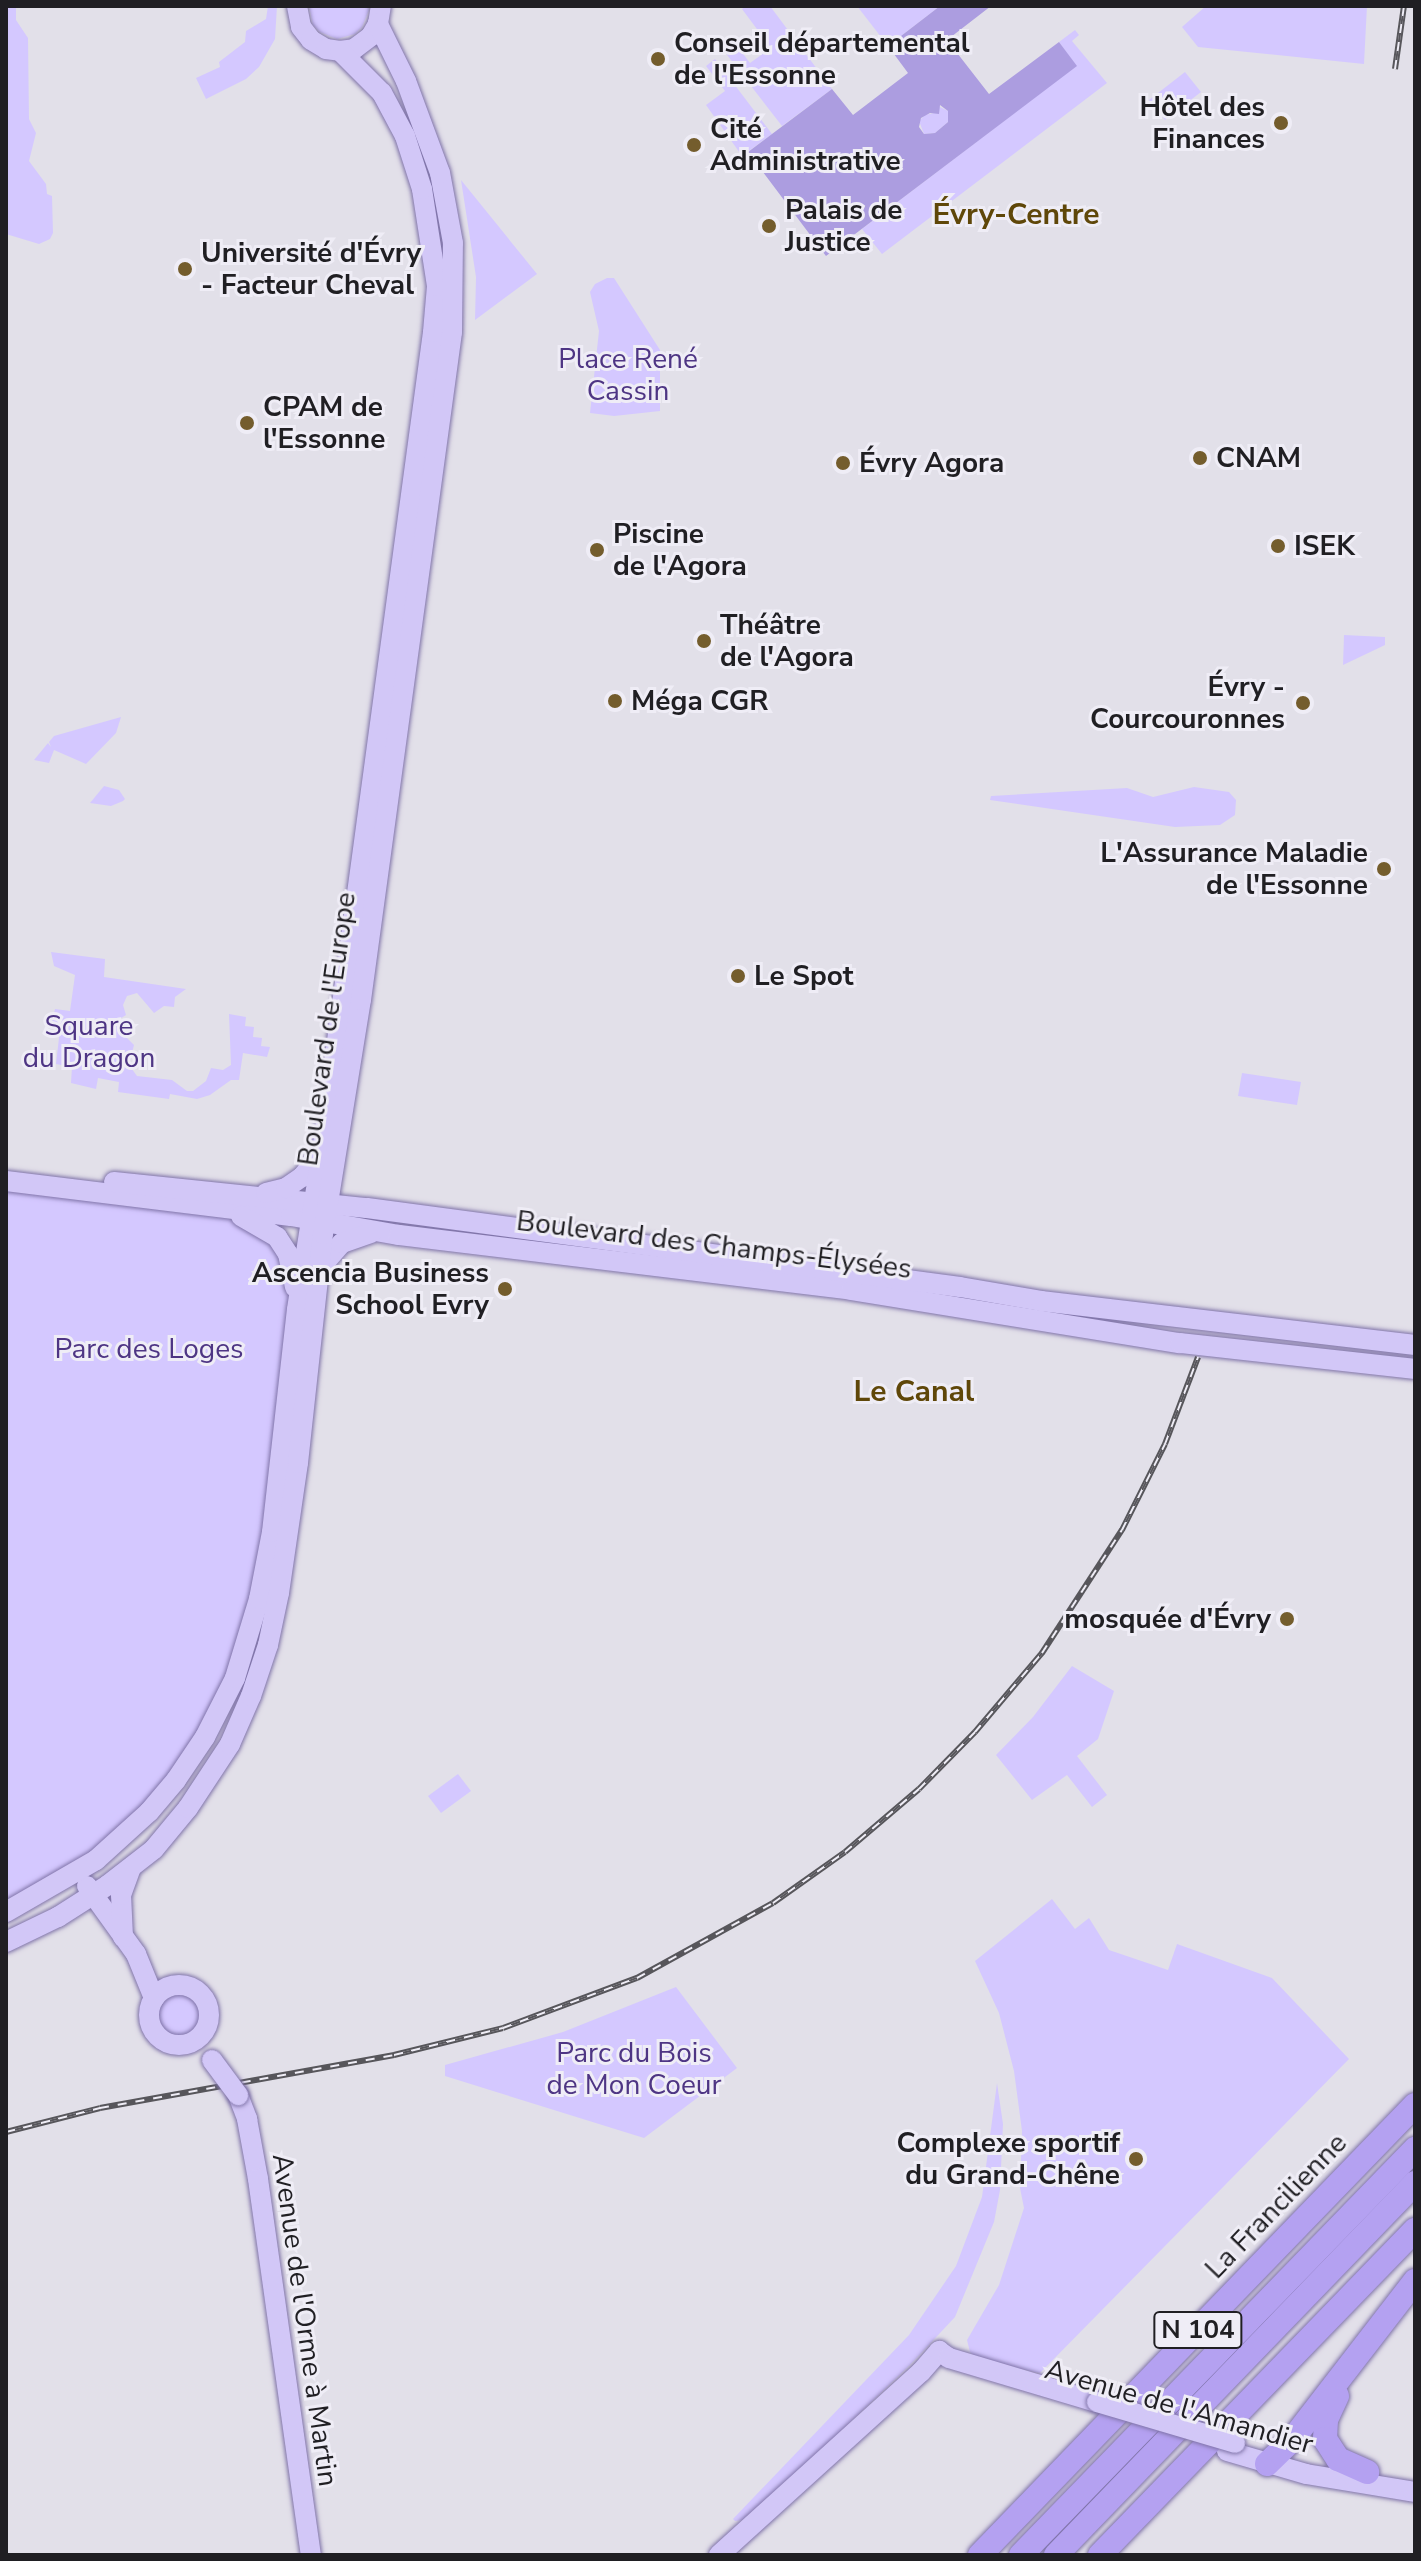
<!DOCTYPE html>
<meta charset="utf-8">
<style>
body{margin:0}
#map{position:relative;width:1421px;height:2561px;overflow:hidden;background:#e2e0e9;font-family:"Nunito Sans",sans-serif}
div>[style]{position:absolute}
[style*='--x']{left:calc(var(--x)*1px);top:calc(var(--y)*1px);width:calc(var(--w)*1px);rotate:calc(var(--a)*1deg)}
.green>*{inset:0;background:#d4c8ff}
.round{border-radius:50%}
.water>*{inset:0;background:#ac9de0}
.roads{filter:drop-shadow(0 0 2px #8074a9) drop-shadow(0 0 2px #8074a9)}
.major>*{height:20px;margin:-10px;padding:0 10px;transform-origin:10px;border-radius:10px;background:#d2c7f7}
.major>.ring{margin:-10px;padding:0;box-sizing:content-box;background:none;border:20px solid #d2c7f7;border-radius:50%}
.highway>*{height:24px;margin:-12px;padding:0 12px;transform-origin:12px;border-radius:12px;background:#b4a1f1}
.rail>*{height:6px;margin-top:-3px;transform-origin:0;background:repeating-linear-gradient(90deg,#efedf6 0 9px,#57565b 0 18px);box-sizing:border-box;border-block:2px solid #57565b}
.bridges{filter:drop-shadow(0 0 2px #8074a9) drop-shadow(0 0 2px #8074a9)}
.major-bridge>*{height:20px;margin:-10px;padding:0 10px;transform-origin:10px;border-radius:10px;background:#d2c7f7}
.dots>*{width:22px;height:22px;translate:-50% -50%;box-sizing:border-box;border:4px solid #efedf6;border-radius:50%}
span{translate:-50% -50%;white-space:nowrap;text-align:center;line-height:1.15;-webkit-text-stroke:6px #efedf6;paint-order:stroke}
.shield-label span{padding:2px 6px;background:#efedf6;border:2px solid;border-radius:6px;-webkit-text-stroke-width:0}
.shield-label{font-size:26px;color:#201f23;font-weight:700}
.poi-label{font-size:28px;color:#201f23;font-weight:700}
.left{translate:0 -50%;text-align:left}
.right{translate:-100% -50%;text-align:right}
.park-label{font-size:28px;color:#4e3584}
.street-label{font-size:28px;color:#201f23}
.neighbourhood-label{font-size:30px;color:#5f4709;font-weight:700}
.frame{position:absolute;inset:0;border:8px solid #201f23;pointer-events:none}
</style>
<div id="map">
<div class="green">
<div style="clip-path:polygon(6px 6px,16px 6px,16px 20px,28px 38px,29px 119px,36px 133px,29px 161px,46px 184px,47px 194px,52px 196px,53px 233px,50px 239px,39px 244px,6px 234px)"></div>
<div style="clip-path:polygon(268px 6px,277px 6px,275px 39px,259px 67px,246px 79px,206px 99px,196px 78px,220px 67px,219px 62px,245px 42px,246px 31px,266px 19px)"></div>
<div style="clip-path:polygon(309px 6px,368px 6px,369px 10px,362px 27px,355px 34px,337px 39px,320px 32px,313px 25px)"></div>
<div style="clip-path:polygon(746px 6px,770px 6px,832px 89px,782px 126px,724px 51px,735px 43px,750px 63px,771px 48px,742px 9px)"></div>
<div style="clip-path:polygon(857px 6px,940px 6px,888px 46px)"></div>
<div style="clip-path:polygon(1206px 6px,1367px 6px,1364px 64px,1198px 47px,1182px 27px)"></div>
<div style="clip-path:polygon(1075px 30px,1079px 35px,1072px 41px,1107px 83px,882px 254px,862px 229px,1076px 66px,1059px 42px)"></div>
<div style="clip-path:polygon(715px 59px,772px 134px,742px 156px,706px 105px,725px 91px,706px 66px)"></div>
<div style="clip-path:polygon(1185px 72px,1201px 92px,1165px 120px,1149px 100px)"></div>
<div style="clip-path:polygon(938px 106px,948px 111px,948px 122px,935px 133px,924px 134px,919px 121px,925px 115px,934px 113px)"></div>
<div style="clip-path:polygon(461px 180px,537px 274px,475px 320px,476px 277px)"></div>
<div style="clip-path:polygon(607px 278px,614px 278px,660px 350px,660px 411px,614px 416px,590px 413px,599px 331px,590px 292px,595px 284px)"></div>
<div style="clip-path:polygon(1344px 635px,1385px 637px,1385px 645px,1343px 665px)"></div>
<div style="clip-path:polygon(121px 717px,116px 733px,86px 764px,54px 750px,49px 763px,34px 760px,48px 743px,51px 747px,49px 742px,54px 736px)"></div>
<div style="clip-path:polygon(104px 786px,119px 790px,125px 799px,123px 801px,111px 806px,90px 803px)"></div>
<div style="clip-path:polygon(1194px 787px,1229px 792px,1236px 800px,1235px 815px,1220px 825px,1175px 827px,990px 800px,991px 796px,1127px 788px,1153px 797px)"></div>
<div style="clip-path:polygon(51px 952px,105px 959px,104px 977px,186px 989px,175px 997px,174px 1007px,164px 1006px,154px 1013px,137px 993px,127px 996px,123px 1005px,126px 1015px,118px 1020px,117px 1028px,134px 1045px,129px 1065px,137px 1076px,172px 1080px,187px 1091px,193px 1091px,206px 1081px,211px 1068px,223px 1070px,231px 1065px,229px 1014px,246px 1017px,245px 1026px,254px 1027px,253px 1037px,262px 1038px,261px 1046px,270px 1047px,267px 1057px,243px 1053px,239px 1080px,231px 1080px,210px 1095px,197px 1099px,170px 1094px,169px 1099px,118px 1092px,119px 1082px,98px 1078px,96px 1089px,71px 1083px,72px 1067px,56px 1064px,60px 1029px,51px 1027px,55px 1009px,70px 1011px,75px 975px,54px 966px)"></div>
<div style="clip-path:polygon(1242px 1073px,1301px 1082px,1297px 1105px,1238px 1096px)"></div>
<div style="clip-path:polygon(6px 1181px,143px 1198px,264px 1227px,294px 1275px,279px 1467px,235px 1678px,149px 1812px,6px 1912px)"></div>
<div style="clip-path:polygon(1072px 1666px,1114px 1691px,1098px 1739px,1077px 1756px,1107px 1795px,1092px 1807px,1067px 1775px,1032px 1800px,996px 1755px,1033px 1717px)"></div>
<div style="clip-path:polygon(458px 1774px,471px 1791px,441px 1813px,428px 1796px)"></div>
<div style="clip-path:polygon(1052px 1899px,1075px 1929px,1089px 1918px,1109px 1950px,1168px 1970px,1177px 1944px,1272px 1978px,1349px 2059px,1040px 2373px,978px 2360px,970px 2352px,967px 2340px,999px 2285px,1024px 2208px,1020px 2188px,1022px 2131px,1014px 2071px,999px 2013px,975px 1961px)"></div>
<div style="clip-path:polygon(676px 1987px,737px 2068px,644px 2138px,445px 2076px,445px 2065px,563px 2032px)"></div>
<div class="round" style="left:157px;top:1993px;width:44px;height:44px"></div>
<div style="clip-path:polygon(997px 2083px,1003px 2124px,1000px 2190px,994px 2222px,955px 2317px,910px 2365px,802px 2468px,743px 2520px,735px 2521px,733px 2519px,909px 2335px,956px 2266px,982px 2197px)"></div>
</div>
<div class="water">
<div style="clip-path:polygon(evenodd,940px 6px,991px 6px,947px 40px,989px 94px,1059px 42px,1077px 66px,826px 256px,748px 152px,832px 89px,853px 115px,908px 73px,888px 46px,940px 6px,940px 105px,948px 111px,948px 122px,935px 133px,924px 134px,919px 127px,921px 118px,930px 113px,939px 114px,940px 105px)"></div>
</div>
<div class="roads">
<div class="major">
<div style="--x:297;--y:6;--w:21;--a:79"></div>
<div style="--x:301;--y:27;--w:16;--a:52"></div>
<div style="--x:311;--y:40;--w:17;--a:31"></div>
<div style="--x:326;--y:49;--w:14;--a:8"></div>
<div style="--x:340;--y:51;--w:14;--a:-8"></div>
<div style="--x:354;--y:49;--w:21;--a:-37"></div>
<div style="--x:371;--y:36;--w:14;--a:-60"></div>
<div style="--x:378;--y:24;--w:18;--a:-81"></div>
<div style="--x:6;--y:1181;--w:287;--a:7"></div>
<div style="--x:291;--y:1216;--w:110;--a:10"></div>
<div style="--x:399;--y:1235;--w:455;--a:6.9"></div>
<div style="--x:851;--y:1290;--w:333;--a:9.2"></div>
<div style="--x:1180;--y:1343;--w:236;--a:6.3"></div>
<div style="--x:114;--y:1182;--w:254;--a:5.9"></div>
<div style="--x:367;--y:1208;--w:598;--a:7.59"></div>
<div style="--x:960;--y:1287;--w:82;--a:9.8"></div>
<div style="--x:1041;--y:1301;--w:377;--a:6.7"></div>
<div style="--x:266;--y:1193;--w:21;--a:-14"></div>
<div style="--x:286;--y:1188;--w:19;--a:-35"></div>
<div style="--x:302;--y:1177;--w:28;--a:-51"></div>
<div style="--x:241;--y:1216;--w:42;--a:30.3"></div>
<div style="--x:277;--y:1237;--w:20;--a:57"></div>
<div style="--x:288;--y:1254;--w:34;--a:78"></div>
<div style="--x:320;--y:1268;--w:33;--a:-49"></div>
<div style="--x:342;--y:1243;--w:31;--a:-19"></div>
<div style="--x:87;--y:1886;--w:84;--a:54.2"></div>
<div style="--x:136;--y:1954;--w:48;--a:67.8"></div>
<div style="--x:6;--y:1912;--w:104;--a:-30"></div>
<div style="--x:96;--y:1860;--w:72;--a:-42.2"></div>
<div style="--x:149;--y:1812;--w:42;--a:-49.8"></div>
<div style="--x:176;--y:1780;--w:52;--a:-56"></div>
<div style="--x:205;--y:1737;--w:66;--a:-63"></div>
<div style="--x:235;--y:1678;--w:83;--a:-73.1"></div>
<div style="--x:259;--y:1599;--w:68;--a:-79"></div>
<div style="--x:272;--y:1532;--w:224;--a:-83.6"></div>
<div style="--x:297;--y:1309;--w:159;--a:-81"></div>
<div style="--x:322;--y:1152;--w:827;--a:-82.29"></div>
<div style="--x:433;--y:332;--w:46;--a:-85"></div>
<div style="--x:437;--y:286;--w:98;--a:-98.8"></div>
<div style="--x:422;--y:189;--w:56;--a:-107.8"></div>
<div style="--x:405;--y:136;--w:49;--a:-118.1"></div>
<div style="--x:382;--y:93;--w:59;--a:-135"></div>
<div style="--x:123;--y:1937;--w:42;--a:-92.7"></div>
<div style="--x:121;--y:1895;--w:29;--a:-70"></div>
<div style="--x:6;--y:1942;--w:58;--a:-25.7"></div>
<div style="--x:58;--y:1917;--w:59;--a:-32.6"></div>
<div style="--x:108;--y:1885;--w:58;--a:-38"></div>
<div style="--x:154;--y:1849;--w:53;--a:-50.3"></div>
<div style="--x:188;--y:1808;--w:77;--a:-56.7"></div>
<div style="--x:230;--y:1744;--w:52;--a:-66.4"></div>
<div style="--x:251;--y:1696;--w:54;--a:-71.6"></div>
<div style="--x:268;--y:1645;--w:53;--a:-78.1"></div>
<div style="--x:279;--y:1593;--w:131;--a:-81.7"></div>
<div style="--x:298;--y:1463;--w:230;--a:-83.8"></div>
<div style="--x:323;--y:1234;--w:237;--a:-80.8"></div>
<div style="--x:361;--y:1000;--w:674;--a:-82.24"></div>
<div style="--x:452;--y:332;--w:89;--a:-89.4"></div>
<div style="--x:453;--y:243;--w:71;--a:-100.5"></div>
<div style="--x:440;--y:173;--w:98;--a:-110.3"></div>
<div style="--x:406;--y:81;--w:64;--a:-116.2"></div>
<div class="ring" style="left:149px;top:1985px;width:40px;height:40px"></div>
<div style="--x:238;--y:2095;--w:26;--a:69"></div>
<div style="--x:247;--y:2119;--w:61;--a:79.6"></div>
<div style="--x:258;--y:2179;--w:380;--a:82"></div>
<div style="--x:1227;--y:2451;--w:82;--a:16.2"></div>
<div style="--x:1306;--y:2474;--w:110;--a:9.4"></div>
<div style="--x:719;--y:2555;--w:273;--a:-42.2"></div>
<div style="--x:921;--y:2372;--w:28;--a:-49"></div>
<div style="--x:939;--y:2351;--w:12;--a:35"></div>
<div style="--x:949;--y:2358;--w:154;--a:16.6"></div>
</div>
<div class="highway">
<div style="--x:1337;--y:2396;--w:26;--a:115"></div>
<div style="--x:1326;--y:2420;--w:19;--a:93"></div>
<div style="--x:1325;--y:2439;--w:24;--a:57"></div>
<div style="--x:1338;--y:2459;--w:32;--a:24"></div>
<div style="--x:1267;--y:2464;--w:35;--a:-44"></div>
<div style="--x:1292;--y:2440;--w:201;--a:-52.3"></div>
<div style="--x:980;--y:2555;--w:626;--a:-45.97"></div>
<div style="--x:1021;--y:2555;--w:566;--a:-45.86"></div>
<div style="--x:1056;--y:2555;--w:517;--a:-46.02"></div>
<div style="--x:1100;--y:2555;--w:453;--a:-45.9"></div>
</div>
</div>
<div class="rail">
<div style="--x:1395;--y:69;--w:64;--a:-81.9"></div>
<div style="--x:6;--y:2132;--w:97;--a:-14.3"></div>
<div style="--x:100;--y:2108;--w:299;--a:-10.2"></div>
<div style="--x:394;--y:2055;--w:112;--a:-13.9"></div>
<div style="--x:503;--y:2028;--w:143;--a:-20.5"></div>
<div style="--x:637;--y:1978;--w:155;--a:-28.9"></div>
<div style="--x:773;--y:1903;--w:88;--a:-35.3"></div>
<div style="--x:845;--y:1852;--w:97;--a:-40.4"></div>
<div style="--x:919;--y:1789;--w:80;--a:-45.5"></div>
<div style="--x:975;--y:1732;--w:104;--a:-49.7"></div>
<div style="--x:1042;--y:1653;--w:147;--a:-57"></div>
<div style="--x:1122;--y:1530;--w:96;--a:-63.4"></div>
<div style="--x:1165;--y:1444;--w:93;--a:-69.2"></div>
</div>
<div class="bridges">
<div class="major-bridge">
<div style="--x:212;--y:2060;--w:44;--a:53.4"></div>
<div style="--x:1097;--y:2402;--w:144;--a:16.5"></div>
</div>
</div>
<div class="dots">
<div style="left:658px;top:59px;background:#745d2d"></div>
<div style="left:1281px;top:123px;background:#745d2d"></div>
<div style="left:694px;top:145px;background:#745d2d"></div>
<div style="left:769px;top:226px;background:#745d2d"></div>
<div style="left:185px;top:269px;background:#745d2d"></div>
<div style="left:247px;top:423px;background:#745d2d"></div>
<div style="left:1200px;top:458px;background:#745d2d"></div>
<div style="left:843px;top:463px;background:#745d2d"></div>
<div style="left:1278px;top:546px;background:#745d2d"></div>
<div style="left:597px;top:550px;background:#745d2d"></div>
<div style="left:704px;top:641px;background:#745d2d"></div>
<div style="left:615px;top:701px;background:#745d2d"></div>
<div style="left:1303px;top:703px;background:#745d2d"></div>
<div style="left:1384px;top:869px;background:#745d2d"></div>
<div style="left:738px;top:976px;background:#745d2d"></div>
<div style="left:505px;top:1289px;background:#745d2d"></div>
<div style="left:1287px;top:1619px;background:#745d2d"></div>
<div style="left:1136px;top:2159px;background:#745d2d"></div>
</div>
<div class="shield-label">
<span style="left:1198px;top:2330px">N 104</span>
</div>
<div class="poi-label">
<span class="left" style="left:674px;top:59px">Conseil départemental<br>de l'Essonne</span>
<span class="right" style="left:1265px;top:123px">Hôtel des<br>Finances</span>
<span class="left" style="left:710px;top:145px">Cité<br>Administrative</span>
<span class="left" style="left:785px;top:226px">Palais de<br>Justice</span>
<span class="left" style="left:201px;top:269px">Université d'Évry<br>- Facteur Cheval</span>
<span class="left" style="left:263px;top:423px">CPAM de<br>l'Essonne</span>
<span class="left" style="left:1216px;top:458px">CNAM</span>
<span class="left" style="left:859px;top:463px">Évry Agora</span>
<span class="left" style="left:613px;top:550px">Piscine<br>de l'Agora</span>
<span class="left" style="left:1294px;top:546px">ISEK</span>
<span class="left" style="left:720px;top:641px">Théâtre<br>de l'Agora</span>
<span class="right" style="left:1285px;top:703px">Évry -<br>Courcouronnes</span>
<span class="left" style="left:631px;top:701px">Méga CGR</span>
<span class="right" style="left:1368px;top:869px">L'Assurance Maladie<br>de l'Essonne</span>
<span class="left" style="left:754px;top:976px">Le Spot</span>
<span class="right" style="left:489px;top:1289px">Ascencia Business<br>School Evry</span>
<span class="right" style="left:1271px;top:1619px">mosquée d'Évry</span>
<span class="right" style="left:1120px;top:2159px">Complexe sportif<br>du Grand-Chêne</span>
</div>
<div class="park-label">
<span style="left:628px;top:375px">Place René<br>Cassin</span>
<span style="left:89px;top:1042px">Square<br>du Dragon</span>
<span style="left:149px;top:1349px">Parc des Loges</span>
<span style="left:634px;top:2069px">Parc du Bois<br>de Mon Coeur</span>
</div>
<div class="street-label">
<span style="left:327px;top:1029px;rotate:-82deg">Boulevard de l'Europe</span>
<span style="left:714px;top:1245px;rotate:7deg">Boulevard des Champs-Élysées</span>
<span style="left:1276px;top:2206px;rotate:-46deg">La Francilienne</span>
<span style="left:305px;top:2320px;rotate:82deg">Avenue de l'Orme à Martin</span>
<span style="left:1179px;top:2407px;rotate:16deg">Avenue de l'Amandier</span>
</div>
<div class="neighbourhood-label">
<span style="left:1016px;top:215px">Évry-Centre</span>
<span style="left:914px;top:1392px">Le Canal</span>
</div>
<div class="frame"></div>
</div>
